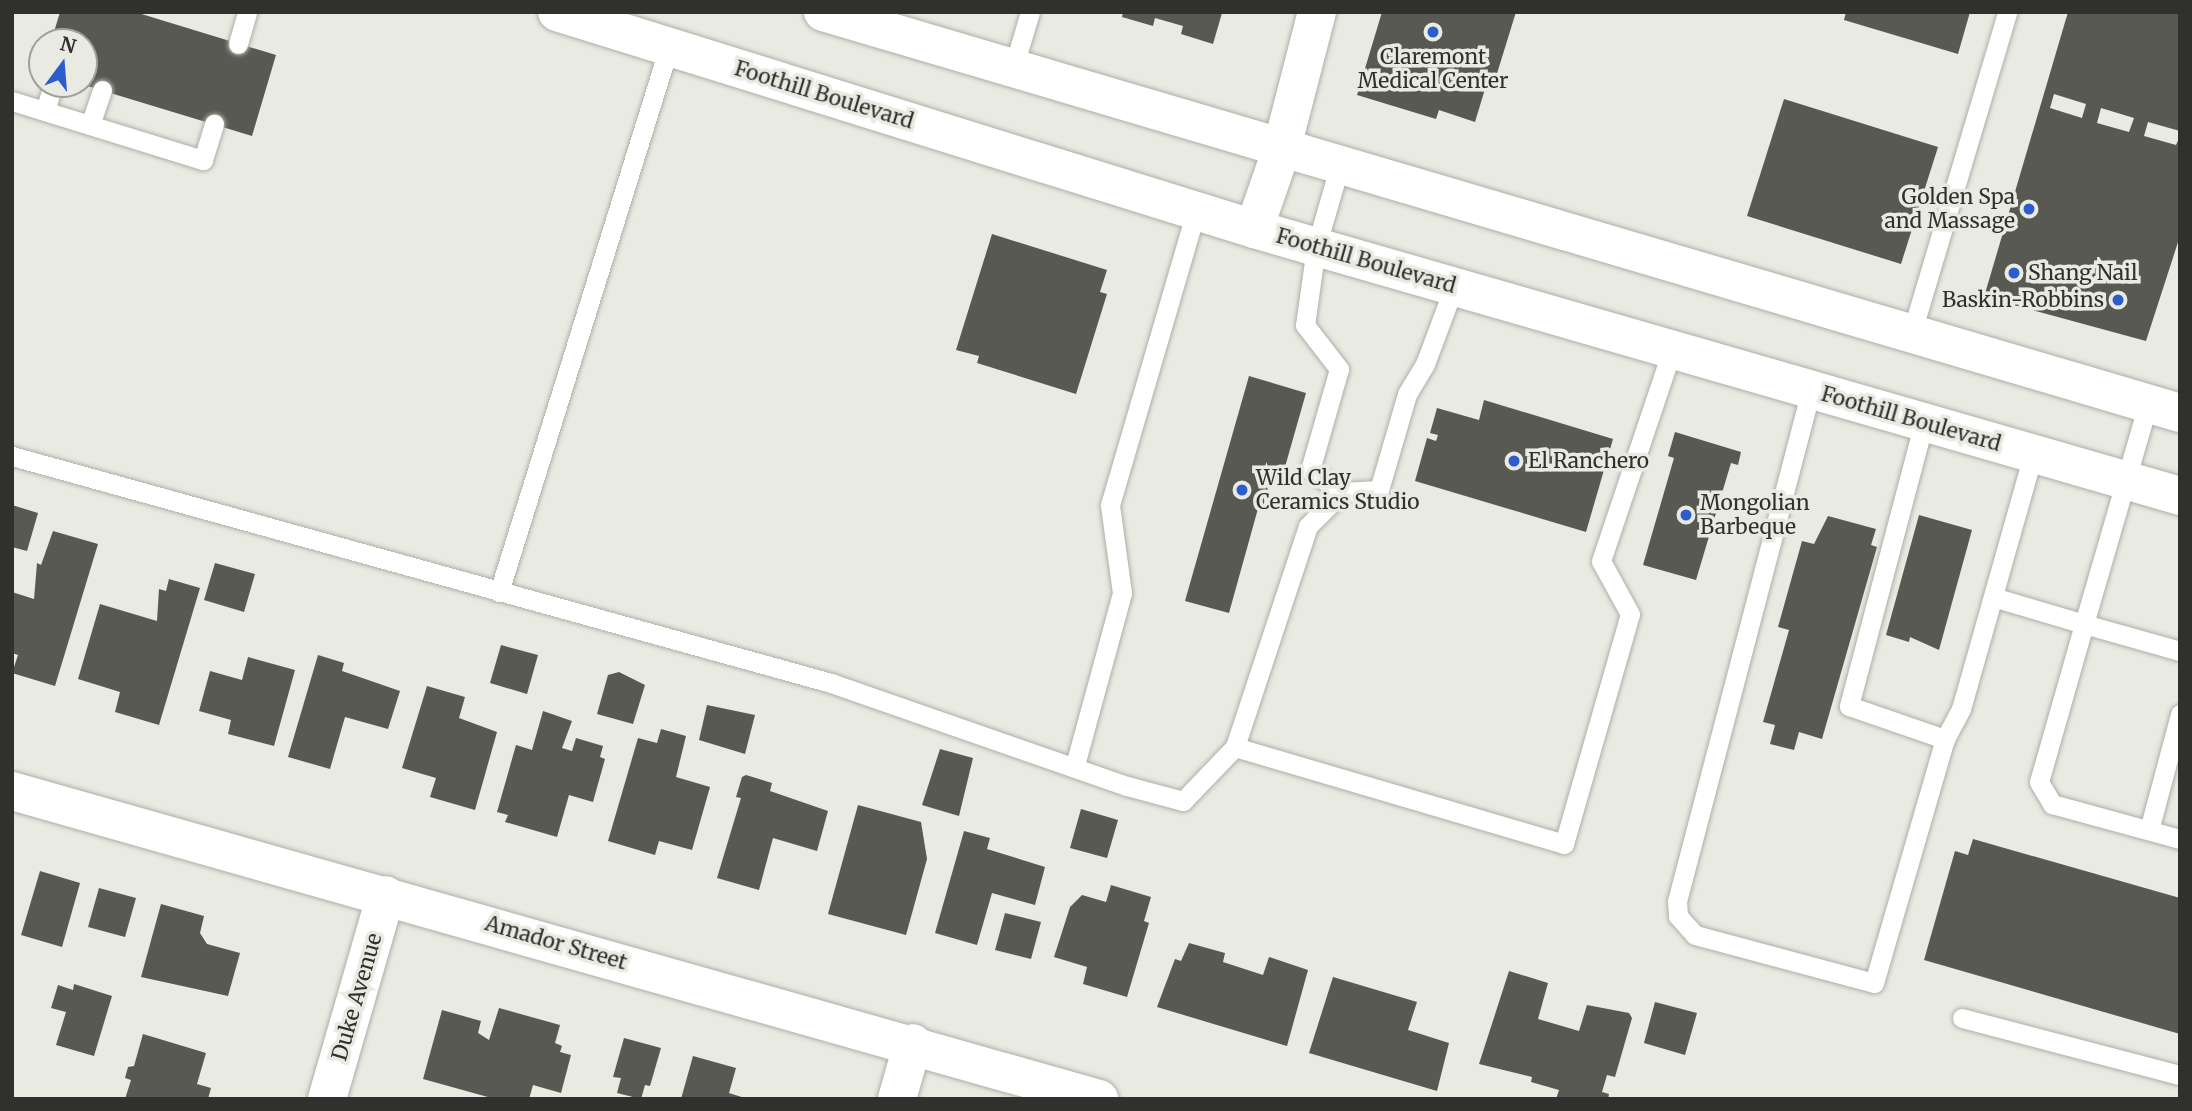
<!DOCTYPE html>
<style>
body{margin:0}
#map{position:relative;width:2192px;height:1111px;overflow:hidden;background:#e9eae2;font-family:Merriweather,serif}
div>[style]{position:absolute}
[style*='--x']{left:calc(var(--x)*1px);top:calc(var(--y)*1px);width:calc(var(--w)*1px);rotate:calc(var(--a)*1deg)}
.building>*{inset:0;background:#595953}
.roads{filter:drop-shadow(0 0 2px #aeafa7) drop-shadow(0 0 2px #aeafa7)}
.lane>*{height:19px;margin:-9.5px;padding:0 9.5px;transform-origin:9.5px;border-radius:9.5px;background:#fff}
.street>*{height:38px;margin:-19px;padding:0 19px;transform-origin:19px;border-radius:19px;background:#fff}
.primary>*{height:38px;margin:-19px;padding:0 19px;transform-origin:19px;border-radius:19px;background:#fff}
.dots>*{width:19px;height:19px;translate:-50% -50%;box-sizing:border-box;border:4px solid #e9eae2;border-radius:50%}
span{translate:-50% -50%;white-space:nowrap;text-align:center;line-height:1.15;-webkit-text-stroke:7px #e9eae2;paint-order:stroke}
.poi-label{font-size:21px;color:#30312e}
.right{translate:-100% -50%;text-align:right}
.left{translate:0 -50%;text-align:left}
.street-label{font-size:21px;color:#30312e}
.frame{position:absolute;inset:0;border:14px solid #30312e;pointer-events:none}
.north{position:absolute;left:28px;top:28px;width:70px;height:70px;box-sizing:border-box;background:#e9eae2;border:2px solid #9fa09a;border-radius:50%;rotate:16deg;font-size:19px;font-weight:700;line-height:28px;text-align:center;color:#30312e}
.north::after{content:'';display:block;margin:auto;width:24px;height:32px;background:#2c5dcb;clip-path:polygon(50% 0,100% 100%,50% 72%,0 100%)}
</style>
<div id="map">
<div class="building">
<div style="clip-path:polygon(60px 12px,135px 12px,276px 55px,252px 136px,84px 85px,84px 42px,51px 42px)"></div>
<div style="clip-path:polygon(1123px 12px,1220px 12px,1222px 13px,1213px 44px,1181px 34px,1183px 26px,1155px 18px,1153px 26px,1122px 17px)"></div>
<div style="clip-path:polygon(1382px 12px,1516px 12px,1495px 80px,1488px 79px,1475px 122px,1439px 110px,1436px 119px,1357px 95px)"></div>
<div style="clip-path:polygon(1846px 12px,1970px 12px,1958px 54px,1844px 20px)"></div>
<div style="clip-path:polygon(evenodd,2068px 12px,2180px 12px,2180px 131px,2148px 122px,2144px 136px,2176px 145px,2180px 136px,2180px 236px,2146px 341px,1984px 297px,2068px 12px,2054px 94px,2086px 104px,2082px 118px,2050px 108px,2054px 94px,2068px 12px,2101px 108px,2134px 118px,2129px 132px,2097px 123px,2101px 108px)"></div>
<div style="clip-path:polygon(1784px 99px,1938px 147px,1901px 264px,1747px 216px)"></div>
<div style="clip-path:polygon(992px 234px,1107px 270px,1100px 292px,1107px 294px,1076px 394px,977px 363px,979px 356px,956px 350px)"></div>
<div style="clip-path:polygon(1249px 376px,1306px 393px,1283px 474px,1273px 472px,1263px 506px,1259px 505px,1229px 613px,1185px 601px)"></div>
<div style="clip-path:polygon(1484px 400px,1613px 439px,1586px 532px,1415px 481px,1427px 438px,1436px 441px,1438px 435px,1430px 433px,1437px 408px,1479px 420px)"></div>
<div style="clip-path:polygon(1675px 432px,1741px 452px,1738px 465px,1731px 463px,1696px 580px,1643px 565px,1674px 458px,1668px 456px)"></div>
<div style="clip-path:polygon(12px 505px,38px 513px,27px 551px,12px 547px)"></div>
<div style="clip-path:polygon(1919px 515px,1972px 530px,1939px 650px,1910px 637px,1909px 642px,1886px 635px)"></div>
<div style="clip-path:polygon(1828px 516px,1876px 529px,1871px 545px,1877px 547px,1822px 739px,1799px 732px,1794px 750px,1770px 744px,1775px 725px,1763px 722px,1789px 630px,1778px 627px,1802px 541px,1814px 544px)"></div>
<div style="clip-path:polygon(53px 531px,98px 544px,55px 686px,12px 673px,18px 655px,12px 653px,12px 592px,34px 599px,37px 563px,41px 565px)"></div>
<div style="clip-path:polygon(215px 563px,255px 574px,244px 612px,204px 600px)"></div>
<div style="clip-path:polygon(169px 579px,200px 588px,159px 725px,115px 712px,120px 692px,78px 679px,100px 604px,157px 621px,159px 589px,166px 591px)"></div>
<div style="clip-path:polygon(501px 645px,538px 655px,527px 694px,490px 683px)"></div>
<div style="clip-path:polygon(318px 655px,344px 663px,342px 671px,400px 691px,388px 729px,345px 717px,330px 769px,288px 757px)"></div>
<div style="clip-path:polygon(248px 657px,295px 670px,274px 746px,228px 734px,231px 720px,199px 711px,210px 671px,242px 680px)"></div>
<div style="clip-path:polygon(619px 672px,645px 685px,633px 724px,597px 714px,608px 675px)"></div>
<div style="clip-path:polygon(427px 686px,465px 697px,459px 718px,497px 732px,475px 810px,430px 797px,436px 778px,402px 768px)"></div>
<div style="clip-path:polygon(707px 705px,755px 715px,745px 754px,699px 740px)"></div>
<div style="clip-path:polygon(543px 711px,572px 721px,562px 748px,572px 751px,576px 738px,603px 746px,600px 757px,605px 759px,593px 802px,569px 795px,557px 837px,505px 822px,508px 815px,497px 812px,516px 745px,532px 750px)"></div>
<div style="clip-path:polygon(661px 729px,686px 736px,676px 777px,710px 787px,692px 850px,659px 841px,655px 855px,608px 841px,638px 738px,657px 743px)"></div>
<div style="clip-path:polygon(940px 749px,973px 758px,959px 816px,922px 805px)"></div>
<div style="clip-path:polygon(746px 775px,772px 783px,770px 791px,828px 811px,817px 851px,773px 838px,759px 890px,717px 878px,741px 798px,736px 797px,742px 777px)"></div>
<div style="clip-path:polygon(858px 805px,921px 822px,927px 859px,906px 935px,828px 914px)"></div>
<div style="clip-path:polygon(1081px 809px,1118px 820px,1107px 858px,1070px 848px)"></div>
<div style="clip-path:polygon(964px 831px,990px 838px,987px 849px,1045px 867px,1035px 905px,992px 893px,977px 945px,935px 933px)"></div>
<div style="clip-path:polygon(1973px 839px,2180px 898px,2180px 1034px,1924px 960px,1955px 851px,1968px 855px)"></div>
<div style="clip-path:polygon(40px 871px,80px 883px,62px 947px,21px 935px)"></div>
<div style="clip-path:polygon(1111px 885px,1151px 897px,1144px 921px,1149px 923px,1127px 997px,1083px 984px,1087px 967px,1054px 957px,1070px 907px,1082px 895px,1106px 902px)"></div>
<div style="clip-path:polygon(99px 888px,136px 898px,125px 937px,88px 927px)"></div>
<div style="clip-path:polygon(161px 904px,204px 916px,200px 933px,207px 944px,240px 953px,228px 996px,141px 977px)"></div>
<div style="clip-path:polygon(1005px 913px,1041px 922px,1031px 959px,995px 950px)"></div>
<div style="clip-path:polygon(1189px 943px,1225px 953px,1223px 962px,1263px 975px,1269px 957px,1308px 970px,1287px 1046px,1157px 1007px,1175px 959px,1181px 961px)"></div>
<div style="clip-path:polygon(1509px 971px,1548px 983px,1538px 1019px,1579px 1031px,1587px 1005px,1629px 1013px,1632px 1018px,1615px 1077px,1607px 1075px,1602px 1092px,1609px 1094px,1608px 1099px,1556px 1099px,1559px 1090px,1531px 1082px,1532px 1077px,1479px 1064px)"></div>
<div style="clip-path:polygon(1333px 977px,1417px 1002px,1408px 1030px,1449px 1043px,1437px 1091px,1309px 1053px)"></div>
<div style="clip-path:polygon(74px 984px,112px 996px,94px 1056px,56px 1045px,66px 1012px,51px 1008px,58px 985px,73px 990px)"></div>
<div style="clip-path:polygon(1655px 1002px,1697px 1013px,1685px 1055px,1644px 1043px)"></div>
<div style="clip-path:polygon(499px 1008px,560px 1025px,555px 1043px,562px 1046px,560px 1052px,571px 1055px,561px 1093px,533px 1085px,529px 1099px,495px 1099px,423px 1079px,442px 1010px,481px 1021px,478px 1033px,489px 1040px)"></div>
<div style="clip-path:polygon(143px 1034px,206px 1053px,197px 1084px,211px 1088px,208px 1099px,125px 1099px,131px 1080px,125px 1078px,128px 1067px,134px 1066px)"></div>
<div style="clip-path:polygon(624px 1038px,661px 1048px,650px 1086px,645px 1085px,641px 1099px,617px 1093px,621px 1078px,613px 1077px)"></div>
<div style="clip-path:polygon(693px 1056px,736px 1068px,729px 1093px,748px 1099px,681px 1099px)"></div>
</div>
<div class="roads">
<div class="lane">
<div style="--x:238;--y:44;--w:33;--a:-74"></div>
<div style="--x:1013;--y:69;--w:59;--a:-73.4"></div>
<div style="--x:12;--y:101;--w:200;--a:17.2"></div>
<div style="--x:203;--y:160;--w:38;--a:-73"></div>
<div style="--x:45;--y:111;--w:28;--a:-73"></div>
<div style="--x:90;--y:125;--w:37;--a:-71"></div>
<div style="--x:1339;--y:168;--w:82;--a:106.2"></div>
<div style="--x:1316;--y:247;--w:79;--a:98"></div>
<div style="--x:1305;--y:325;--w:56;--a:52.3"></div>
<div style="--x:1339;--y:369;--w:105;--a:106"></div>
<div style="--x:1310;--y:470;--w:39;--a:35"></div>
<div style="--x:1342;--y:492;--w:37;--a:-3"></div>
<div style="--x:1379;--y:490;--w:100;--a:-73.7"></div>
<div style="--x:1407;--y:394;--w:35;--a:-59"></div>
<div style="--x:1425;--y:364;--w:82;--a:-69.4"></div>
<div style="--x:1911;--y:335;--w:337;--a:-73.4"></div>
<div style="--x:1811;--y:390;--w:528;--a:104.69"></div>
<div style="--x:1677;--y:901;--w:15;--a:86"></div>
<div style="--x:1678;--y:916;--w:25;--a:48"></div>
<div style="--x:1695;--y:935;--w:185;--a:15"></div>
<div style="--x:1874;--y:983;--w:254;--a:-73.8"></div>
<div style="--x:1945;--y:739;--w:34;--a:-62"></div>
<div style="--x:1961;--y:709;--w:265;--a:-74.2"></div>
<div style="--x:1924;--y:422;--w:294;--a:104.8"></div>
<div style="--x:1849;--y:706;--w:102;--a:19"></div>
<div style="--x:12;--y:456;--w:850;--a:15.49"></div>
<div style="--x:831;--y:683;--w:313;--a:19.2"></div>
<div style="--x:1127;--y:786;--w:58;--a:15"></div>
<div style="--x:1183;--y:801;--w:75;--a:-46.1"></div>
<div style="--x:1342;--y:492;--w:48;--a:135"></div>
<div style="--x:1308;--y:526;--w:233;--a:108.3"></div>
<div style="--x:1235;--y:747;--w:343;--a:16.4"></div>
<div style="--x:1564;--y:844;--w:239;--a:-74"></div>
<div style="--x:1630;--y:614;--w:60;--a:-118.7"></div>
<div style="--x:1601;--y:561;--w:223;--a:-71.4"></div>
<div style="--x:499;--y:592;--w:571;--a:-72.68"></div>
<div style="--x:1993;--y:597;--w:95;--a:16.5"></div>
<div style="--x:2084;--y:624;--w:229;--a:-73.8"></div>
<div style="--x:2180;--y:651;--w:100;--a:-164.3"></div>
<div style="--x:2084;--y:624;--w:164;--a:105.9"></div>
<div style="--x:2039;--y:782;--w:26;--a:59"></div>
<div style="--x:2052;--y:804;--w:133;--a:15.3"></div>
<div style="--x:1075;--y:765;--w:178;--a:-74.7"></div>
<div style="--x:1122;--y:593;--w:89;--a:-97.8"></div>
<div style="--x:1110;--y:505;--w:306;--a:-73.7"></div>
<div style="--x:2149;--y:830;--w:120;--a:-75"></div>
<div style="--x:1962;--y:1018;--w:225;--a:14.7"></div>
</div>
<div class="street">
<div style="--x:1254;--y:229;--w:83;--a:-70.9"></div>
<div style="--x:1281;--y:151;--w:144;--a:-75.5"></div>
<div style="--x:12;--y:791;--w:1130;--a:15.82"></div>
<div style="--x:327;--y:1099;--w:212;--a:-73.9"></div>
<div style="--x:897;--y:1099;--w:58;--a:-74.1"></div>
</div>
<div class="primary">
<div style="--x:557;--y:12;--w:730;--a:17.29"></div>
<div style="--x:1254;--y:229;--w:964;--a:16.08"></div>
<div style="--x:823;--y:12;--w:1415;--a:16.46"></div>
</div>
</div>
<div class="dots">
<div style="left:1433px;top:32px;background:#2c5dcb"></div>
<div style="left:2029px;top:209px;background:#2c5dcb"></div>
<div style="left:2014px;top:273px;background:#2c5dcb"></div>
<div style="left:2118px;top:300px;background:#2c5dcb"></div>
<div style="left:1514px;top:461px;background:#2c5dcb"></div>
<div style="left:1242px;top:490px;background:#2c5dcb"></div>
<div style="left:1686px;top:515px;background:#2c5dcb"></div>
</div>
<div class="poi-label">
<span style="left:1433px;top:69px">Claremont<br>Medical Center</span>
<span class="right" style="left:2015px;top:209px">Golden Spa<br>and Massage</span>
<span class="left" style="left:2028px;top:273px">Shang Nail</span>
<span class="right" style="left:2104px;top:300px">Baskin-Robbins</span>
<span class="left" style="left:1528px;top:461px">El Ranchero</span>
<span class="left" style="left:1256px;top:490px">Wild Clay<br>Ceramics Studio</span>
<span class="left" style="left:1700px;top:515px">Mongolian<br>Barbeque</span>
</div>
<div class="street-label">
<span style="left:824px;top:95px;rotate:17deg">Foothill Boulevard</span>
<span style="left:1366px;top:261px;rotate:16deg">Foothill Boulevard</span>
<span style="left:1911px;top:419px;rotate:16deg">Foothill Boulevard</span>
<span style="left:556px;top:943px;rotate:16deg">Amador Street</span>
<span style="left:357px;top:997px;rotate:-74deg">Duke Avenue</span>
</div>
<div class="frame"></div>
<div class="north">N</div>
</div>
